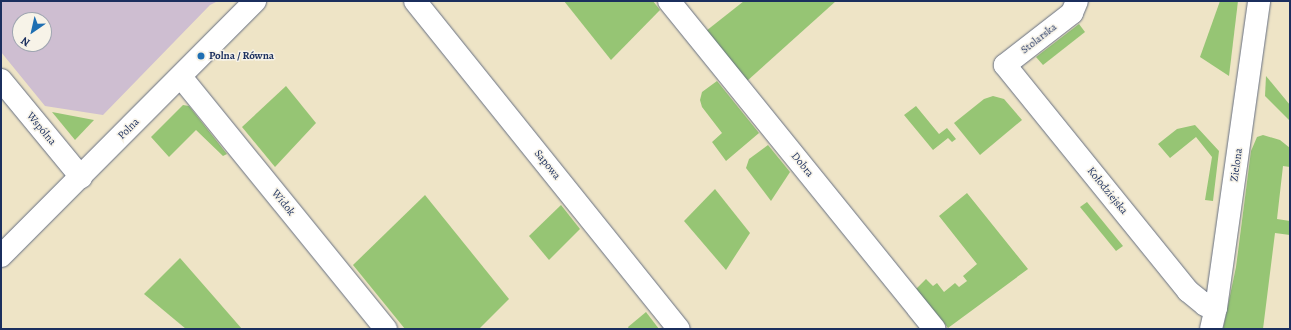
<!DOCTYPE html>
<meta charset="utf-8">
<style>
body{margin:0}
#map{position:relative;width:1291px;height:330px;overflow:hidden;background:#eee4c6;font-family:Alegreya,serif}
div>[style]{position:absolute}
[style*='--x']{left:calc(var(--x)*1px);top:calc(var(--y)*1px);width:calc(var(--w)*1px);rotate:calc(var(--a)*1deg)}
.industrial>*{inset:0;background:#cebed1}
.green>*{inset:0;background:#96c574}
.roads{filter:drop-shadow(0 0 1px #656e82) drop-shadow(0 0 1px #656e82)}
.minor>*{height:22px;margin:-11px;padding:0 11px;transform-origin:11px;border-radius:11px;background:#fff}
.dots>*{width:11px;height:11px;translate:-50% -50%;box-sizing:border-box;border:2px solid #f7f3e8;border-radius:50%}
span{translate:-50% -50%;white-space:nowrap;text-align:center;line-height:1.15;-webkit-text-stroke:3px #f7f3e8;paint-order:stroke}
.street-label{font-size:11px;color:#1b2f5e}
.poi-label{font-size:11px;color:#1b2f5e;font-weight:700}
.left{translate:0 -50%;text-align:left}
.frame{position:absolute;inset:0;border:2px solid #1b2f5e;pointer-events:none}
.north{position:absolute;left:12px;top:12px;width:40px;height:40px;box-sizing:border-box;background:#f7f3e8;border:1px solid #9fa5b1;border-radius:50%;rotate:214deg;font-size:11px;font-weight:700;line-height:16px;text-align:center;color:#1b2f5e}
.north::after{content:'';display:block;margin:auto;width:14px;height:18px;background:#1f6fb2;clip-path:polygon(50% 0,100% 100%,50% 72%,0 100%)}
</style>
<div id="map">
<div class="industrial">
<div style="clip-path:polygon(evenodd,1px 1px,218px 1px,210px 5px,103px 115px,45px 106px,1px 52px,1px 1px,20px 20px,44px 20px,44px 44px,20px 44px,20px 20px)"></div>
</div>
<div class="green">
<div style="clip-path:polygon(564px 1px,653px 1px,660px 10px,611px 60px)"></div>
<div style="clip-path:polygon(744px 1px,836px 1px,747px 81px,706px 31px)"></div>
<div style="clip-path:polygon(1220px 1px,1238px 1px,1229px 76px,1200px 57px)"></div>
<div style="clip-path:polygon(1079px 24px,1085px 32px,1043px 65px,1036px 57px)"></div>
<div style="clip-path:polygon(1266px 76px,1290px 105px,1290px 121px,1265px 96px)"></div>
<div style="clip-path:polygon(717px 81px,759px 133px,726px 161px,712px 142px,722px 133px,702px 107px,700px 100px,702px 92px)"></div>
<div style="clip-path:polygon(286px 86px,316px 123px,275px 167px,242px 127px)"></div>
<div style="clip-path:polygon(993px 96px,1004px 99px,1022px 120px,980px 155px,954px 123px,984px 99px)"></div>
<div style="clip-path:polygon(183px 105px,189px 106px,227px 154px,223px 156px,196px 130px,169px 157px,151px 137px)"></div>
<div style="clip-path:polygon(916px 106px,939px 134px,947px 128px,956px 139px,952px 142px,948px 138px,933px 150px,904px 115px)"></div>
<div style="clip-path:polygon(52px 112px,94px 120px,75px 140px)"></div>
<div style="clip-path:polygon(1195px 125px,1219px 151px,1213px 201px,1205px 200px,1212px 157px,1196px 137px,1170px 158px,1158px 144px,1177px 129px)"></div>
<div style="clip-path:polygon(1263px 135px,1280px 140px,1290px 148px,1290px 167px,1283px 166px,1277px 219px,1290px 221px,1290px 235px,1275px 233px,1263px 329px,1223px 329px,1236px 267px,1251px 151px,1257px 137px)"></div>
<div style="clip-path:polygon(768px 145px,790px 172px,771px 201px,746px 168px,749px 159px)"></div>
<div style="clip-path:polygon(715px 189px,750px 233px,726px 270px,684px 221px)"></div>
<div style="clip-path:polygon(967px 193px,1028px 269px,948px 328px,916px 289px,926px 279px,933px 286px,937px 283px,944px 292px,955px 283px,959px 287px,967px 281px,963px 276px,977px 264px,939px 216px)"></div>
<div style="clip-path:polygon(425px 195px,509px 299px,479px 329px,405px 329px,353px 265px)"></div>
<div style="clip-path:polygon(1087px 202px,1123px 246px,1116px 251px,1080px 207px)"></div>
<div style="clip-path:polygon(561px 205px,580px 229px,549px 260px,529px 236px)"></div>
<div style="clip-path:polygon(180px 258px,215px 298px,242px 329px,186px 329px,144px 294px)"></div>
<div style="clip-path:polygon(646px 312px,659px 329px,629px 329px,628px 327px)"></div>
</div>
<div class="roads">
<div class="minor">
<div style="--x:415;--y:1;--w:421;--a:51.2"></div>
<div style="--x:669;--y:1;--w:422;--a:51"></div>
<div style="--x:1077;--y:1;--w:13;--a:113"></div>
<div style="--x:1072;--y:13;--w:85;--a:142.2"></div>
<div style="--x:1005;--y:65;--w:291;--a:51"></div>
<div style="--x:1188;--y:291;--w:22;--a:39"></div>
<div style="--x:1205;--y:305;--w:11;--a:15"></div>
<div style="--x:181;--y:77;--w:325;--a:50.9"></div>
<div style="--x:1;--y:80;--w:126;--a:50.5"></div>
<div style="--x:1;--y:256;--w:360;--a:-45.1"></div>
<div style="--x:1211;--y:329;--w:22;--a:-77"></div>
<div style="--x:1216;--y:308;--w:310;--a:-82"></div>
</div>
</div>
<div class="dots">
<div style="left:201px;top:56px;background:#1f6fb2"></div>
</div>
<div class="street-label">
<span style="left:1039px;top:39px;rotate:-38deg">Stolarska</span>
<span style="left:41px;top:129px;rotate:50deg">Wspólna</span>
<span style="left:129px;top:129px;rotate:-45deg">Polna</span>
<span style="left:547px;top:165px;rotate:51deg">Sapowa</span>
<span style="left:802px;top:165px;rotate:51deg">Dobra</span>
<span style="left:1237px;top:165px;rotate:-82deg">Zielona</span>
<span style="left:1107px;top:191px;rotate:51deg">Kołodziejska</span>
<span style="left:283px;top:203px;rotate:51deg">Widok</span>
</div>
<div class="poi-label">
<span class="left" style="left:209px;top:56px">Polna / Równa</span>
</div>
<div class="frame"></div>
<div class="north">N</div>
</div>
